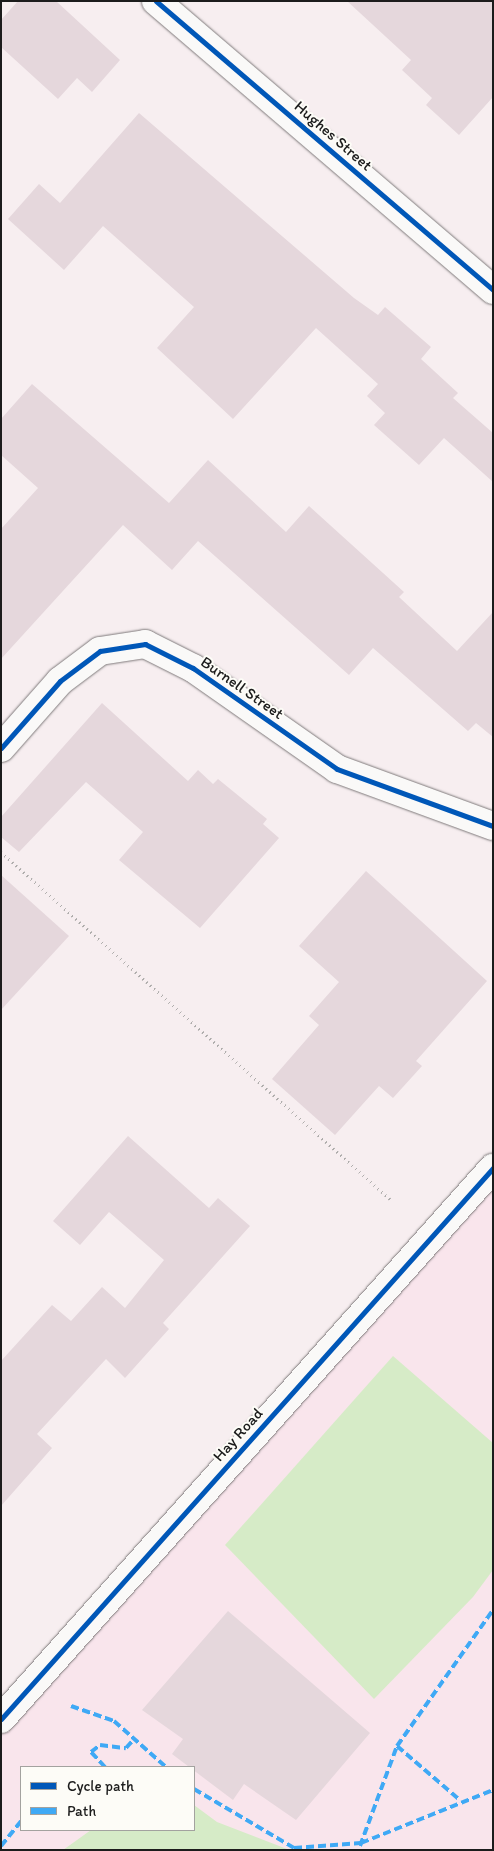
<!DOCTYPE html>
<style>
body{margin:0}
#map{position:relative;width:494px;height:1851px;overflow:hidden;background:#f7eef0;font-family:Itim,sans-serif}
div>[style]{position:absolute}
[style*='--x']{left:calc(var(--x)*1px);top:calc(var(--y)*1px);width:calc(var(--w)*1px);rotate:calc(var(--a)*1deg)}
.built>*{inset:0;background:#f9e5ec}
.green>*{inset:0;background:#d6ebc7}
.building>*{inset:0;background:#e5d7dc}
.path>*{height:3px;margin-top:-1.5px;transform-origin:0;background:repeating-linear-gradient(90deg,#afadac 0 1px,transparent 0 5px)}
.roads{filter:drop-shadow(0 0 1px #7f7a7b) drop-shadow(0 0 1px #7f7a7b)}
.minor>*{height:28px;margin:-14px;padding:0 14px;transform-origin:14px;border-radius:14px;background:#faf9f8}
.quiet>*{height:4px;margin-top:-2px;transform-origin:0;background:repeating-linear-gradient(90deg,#3fa9f5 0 8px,transparent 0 12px)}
.cycleway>*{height:5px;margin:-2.5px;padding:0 2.5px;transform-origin:2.5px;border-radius:2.5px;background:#0057b8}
span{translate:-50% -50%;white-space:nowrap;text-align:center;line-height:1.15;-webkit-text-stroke:4px #fdfcf7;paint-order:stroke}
.street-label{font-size:16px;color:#1c1c1c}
.frame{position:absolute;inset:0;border:2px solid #1c1c1c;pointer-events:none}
.legend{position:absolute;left:20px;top:1766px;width:175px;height:65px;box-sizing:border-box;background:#fdfcf7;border:1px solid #a3a29f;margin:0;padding:6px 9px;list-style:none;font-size:15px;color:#1c1c1c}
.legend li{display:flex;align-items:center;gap:10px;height:25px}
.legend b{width:25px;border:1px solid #a3a29f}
</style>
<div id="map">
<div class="built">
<div style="clip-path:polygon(evenodd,493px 1168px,493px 1850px,1px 1850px,1px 1719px,493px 1168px,21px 1767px,194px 1767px,194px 1830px,21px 1830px,21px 1767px)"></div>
</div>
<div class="green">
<div style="clip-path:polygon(393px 1356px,493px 1443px,493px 1570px,473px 1597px,374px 1699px,225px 1545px)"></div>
<div style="clip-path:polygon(194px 1805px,217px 1822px,287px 1849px,351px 1850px,63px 1850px,91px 1830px,194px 1830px)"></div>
</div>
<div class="building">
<div style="clip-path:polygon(18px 1px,56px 1px,120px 60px,92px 92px,77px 78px,58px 99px,1px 47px,1px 20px)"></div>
<div style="clip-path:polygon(347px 1px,493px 1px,493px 97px,459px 135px,426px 105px,432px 98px,402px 70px,411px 60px)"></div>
<div style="clip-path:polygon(139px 113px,354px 298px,378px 315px,385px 307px,431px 347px,421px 359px,458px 393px,453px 398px,493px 433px,493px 482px,444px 438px,419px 465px,374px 425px,385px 413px,367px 396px,378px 384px,316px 328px,233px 419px,157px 348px,194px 307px,103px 226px,64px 270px,8px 219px,39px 184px,60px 203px)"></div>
<div style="clip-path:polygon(32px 384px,169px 503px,208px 460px,286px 532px,309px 506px,404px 592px,399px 597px,457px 651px,493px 612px,493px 737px,476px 723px,468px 731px,373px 648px,349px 675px,198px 541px,172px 570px,123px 525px,1px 659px,1px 529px,38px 488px,1px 455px,1px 419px)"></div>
<div style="clip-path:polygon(102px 703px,188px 781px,198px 770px,213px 784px,218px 779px,267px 819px,263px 824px,279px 838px,200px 928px,119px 860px,143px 832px,86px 782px,19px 852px,1px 837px,1px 817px)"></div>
<div style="clip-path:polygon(366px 871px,487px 981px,416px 1061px,422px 1066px,393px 1098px,379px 1086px,335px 1135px,272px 1079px,319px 1025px,309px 1016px,339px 982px,299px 946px)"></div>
<div style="clip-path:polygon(1px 875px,69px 936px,1px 1010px)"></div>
<div style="clip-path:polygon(128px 1136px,209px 1208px,218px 1198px,250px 1226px,163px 1323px,169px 1329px,125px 1378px,106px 1359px,37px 1434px,52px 1448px,1px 1506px,1px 1361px,52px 1305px,71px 1321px,102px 1287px,125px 1308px,164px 1260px,109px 1212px,80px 1245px,53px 1221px)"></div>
<div style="clip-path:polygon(228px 1611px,370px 1733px,296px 1820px,244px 1784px,233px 1800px,172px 1754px,183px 1739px,142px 1710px)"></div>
</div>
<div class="path">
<div style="--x:1;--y:852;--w:523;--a:41.74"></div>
</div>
<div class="roads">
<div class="minor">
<div style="--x:156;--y:1;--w:444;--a:40.6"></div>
<div style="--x:1;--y:748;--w:89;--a:-48.6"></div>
<div style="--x:60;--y:681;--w:50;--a:-36.9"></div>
<div style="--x:100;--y:651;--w:46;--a:-8.8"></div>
<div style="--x:145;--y:644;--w:54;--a:26.6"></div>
<div style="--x:193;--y:668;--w:176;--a:35"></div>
<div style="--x:337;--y:769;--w:166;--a:20.1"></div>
<div style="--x:1;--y:1719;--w:739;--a:-48.24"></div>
</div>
</div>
<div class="quiet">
<div style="--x:71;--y:1706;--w:46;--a:19.2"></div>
<div style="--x:114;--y:1721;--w:69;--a:41.5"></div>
<div style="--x:397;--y:1746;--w:84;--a:40.7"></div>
<div style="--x:105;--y:1767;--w:21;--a:-133"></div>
<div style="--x:91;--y:1752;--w:11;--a:-38"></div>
<div style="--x:100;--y:1745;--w:26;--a:7"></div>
<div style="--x:126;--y:1748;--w:13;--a:-48"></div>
<div style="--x:194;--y:1789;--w:116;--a:30.5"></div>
<div style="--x:294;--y:1848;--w:67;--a:-4.3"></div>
<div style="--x:361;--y:1843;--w:142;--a:-21.9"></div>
<div style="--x:1;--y:1846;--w:32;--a:-51"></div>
<div style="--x:360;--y:1846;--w:107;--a:-69.7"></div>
<div style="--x:397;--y:1746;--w:166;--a:-54.8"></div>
</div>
<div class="cycleway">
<div style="--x:156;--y:1;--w:444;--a:40.6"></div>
<div style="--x:1;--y:748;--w:89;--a:-48.6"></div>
<div style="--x:60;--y:681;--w:50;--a:-36.9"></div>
<div style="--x:100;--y:651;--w:46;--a:-8.8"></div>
<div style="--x:145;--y:644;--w:54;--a:26.6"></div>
<div style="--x:193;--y:668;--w:176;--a:35"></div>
<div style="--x:337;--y:769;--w:166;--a:20.1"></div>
<div style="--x:1;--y:1719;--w:739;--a:-48.24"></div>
</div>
<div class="street-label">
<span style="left:333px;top:136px;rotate:41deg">Hughes Street</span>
<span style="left:242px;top:688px;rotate:35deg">Burnell Street</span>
<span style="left:238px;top:1435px;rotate:-48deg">Hay Road</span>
</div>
<div class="frame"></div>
<ul class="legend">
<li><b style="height:6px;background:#0057b8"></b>Cycle path</li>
<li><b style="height:6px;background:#3fa9f5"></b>Path</li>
</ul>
</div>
